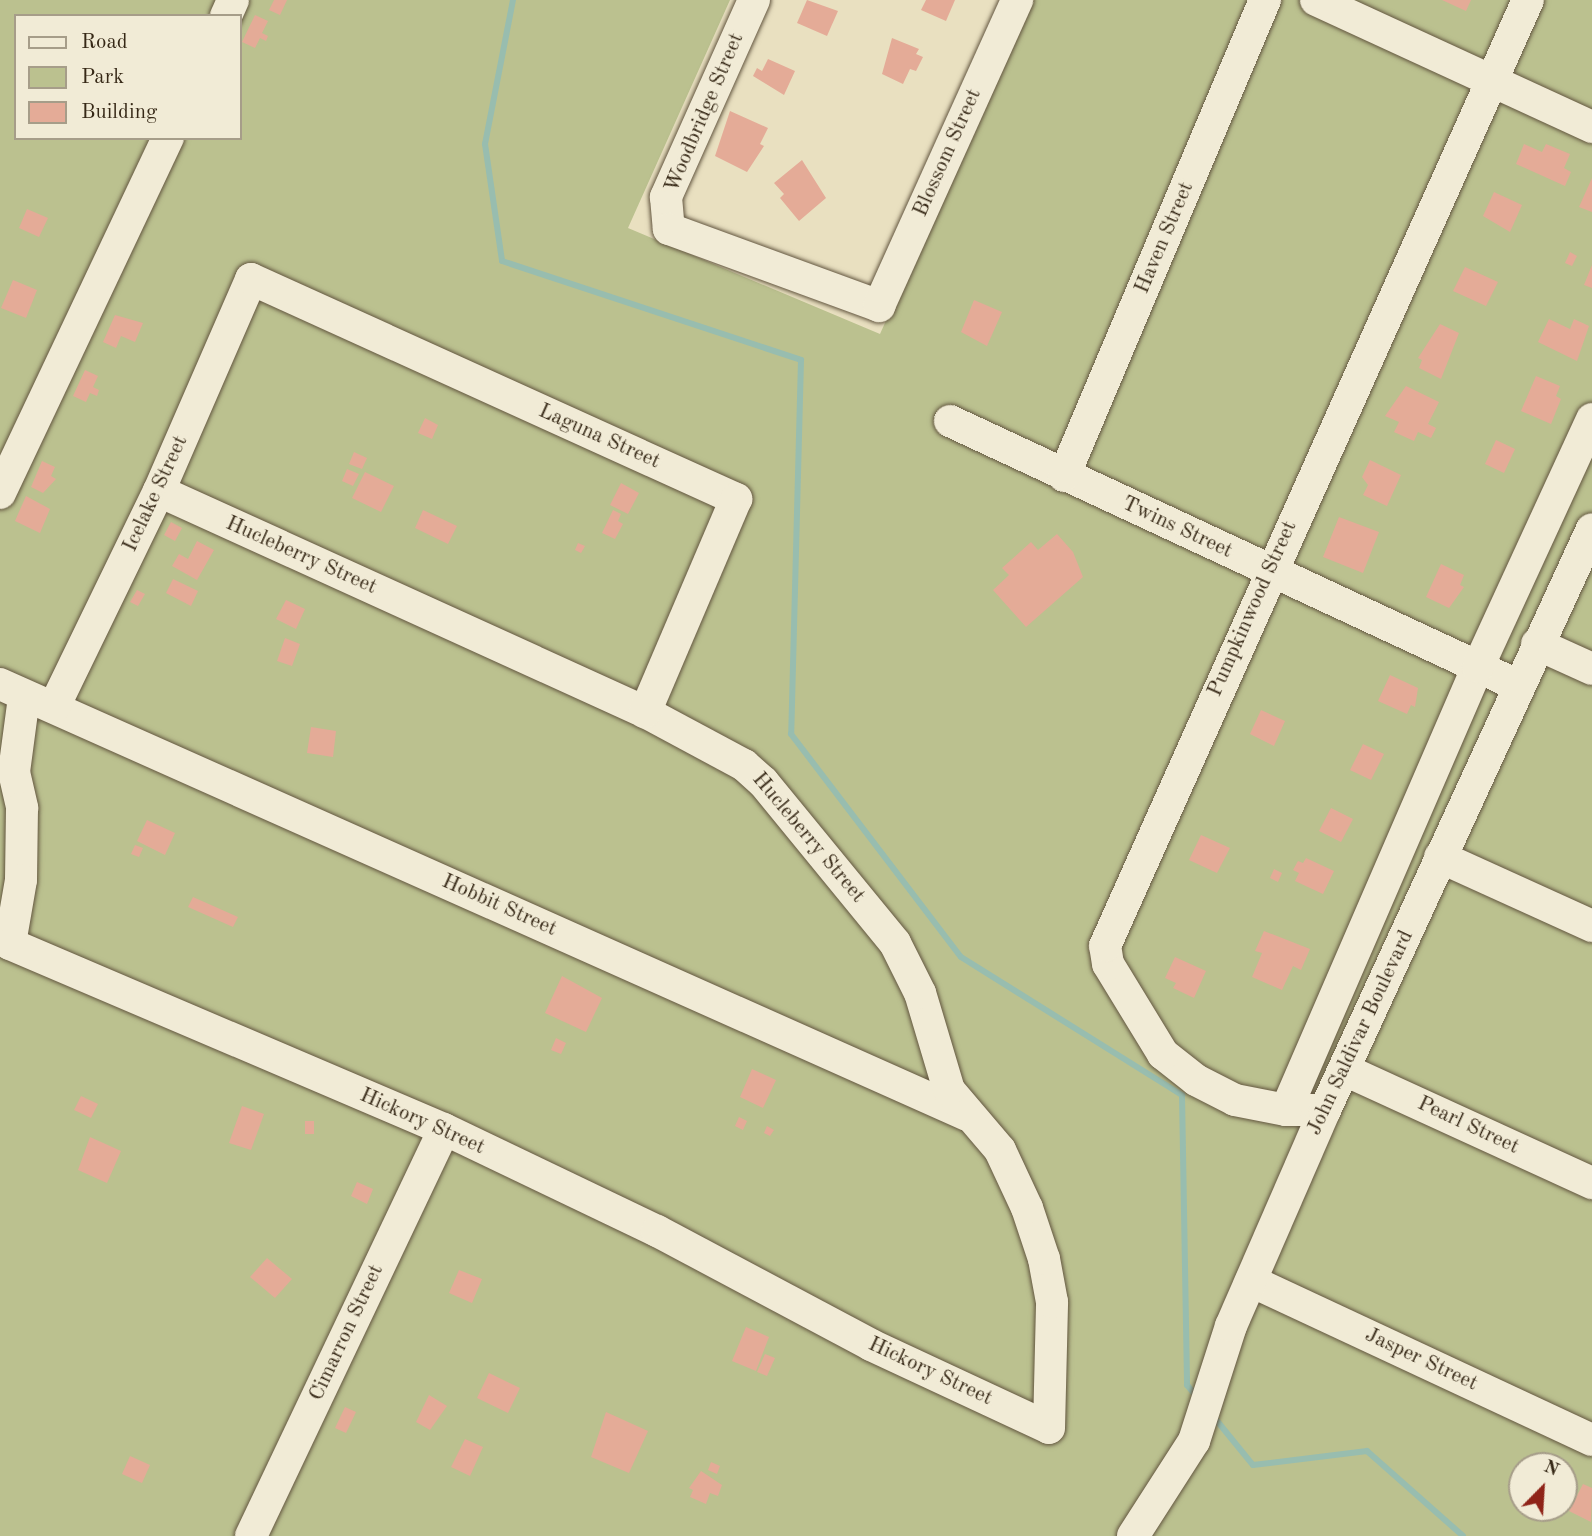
<!DOCTYPE html>
<style>
body{margin:0}
#map{position:relative;width:1592px;height:1536px;overflow:hidden;background:#e9e0c0;font-family:"Old Standard TT",serif}
div>[style]{position:absolute}
[style*='--x']{left:calc(var(--x)*1px);top:calc(var(--y)*1px);width:calc(var(--w)*1px);rotate:calc(var(--a)*1deg)}
.green>*{inset:0;background:#bbc18f}
.stream>*{height:6px;margin:-3px;padding:0 3px;transform-origin:3px;border-radius:3px;background:#98bdaf}
.building>*{inset:0;background:#e4ab97}
.roads{filter:drop-shadow(0 0 2px #635640) drop-shadow(0 0 2px #635640)}
.minor>*{height:32px;margin:-16px;padding:0 16px;transform-origin:16px;border-radius:16px;background:#f1ebd6}
span{translate:-50% -50%;white-space:nowrap;text-align:center;line-height:1.15;-webkit-text-stroke:6px #f1ebd6;paint-order:stroke}
.street-label{font-size:21px;color:#362816}
.legend{position:absolute;left:14px;top:14px;width:228px;height:126px;box-sizing:border-box;background:#f1ebd6;border:2px solid #a69d89;margin:0;padding:9px 12px;list-style:none;font-size:21px;color:#362816}
.legend li{display:flex;align-items:center;gap:14px;height:35px}
.legend b{width:35px;border:2px solid #a69d89}
.north{position:absolute;left:1508px;top:1452px;width:70px;height:70px;box-sizing:border-box;background:#f1ebd6;border:2px solid #a69d89;border-radius:50%;rotate:24deg;font-size:19px;font-weight:700;line-height:28px;text-align:center;color:#362816}
.north::after{content:'';display:block;margin:auto;width:24px;height:32px;background:#8f2418;clip-path:polygon(50% 0,100% 100%,50% 72%,0 100%)}
</style>
<div id="map">
<div class="green">
<div style="clip-path:polygon(evenodd,0 0,730px 0,628px 228px,880px 334px,1030px 0,1592px 0,1592px 1536px,0 1536px,0 0,16px 16px,240px 16px,240px 138px,16px 138px,16px 16px,0 0,1522px 1466px,1564px 1466px,1564px 1508px,1522px 1508px,1522px 1466px)"></div>
</div>
<div class="stream">
<div style="--x:513;--y:0;--w:147;--a:101"></div>
<div style="--x:485;--y:144;--w:118;--a:81.7"></div>
<div style="--x:502;--y:261;--w:315;--a:18.3"></div>
<div style="--x:801;--y:360;--w:374;--a:91.5"></div>
<div style="--x:791;--y:734;--w:280;--a:52.7"></div>
<div style="--x:961;--y:957;--w:261;--a:32"></div>
<div style="--x:1182;--y:1095;--w:290;--a:89"></div>
<div style="--x:1187;--y:1385;--w:16;--a:50"></div>
<div style="--x:1213;--y:1416;--w:63;--a:50.8"></div>
<div style="--x:1253;--y:1465;--w:115;--a:-7"></div>
<div style="--x:1367;--y:1451;--w:128;--a:41.5"></div>
</div>
<div class="building">
<div style="clip-path:polygon(274px 0,287px 0,280px 15px,269px 10px)"></div>
<div style="clip-path:polygon(807px 0,838px 11px,827px 36px,797px 23px)"></div>
<div style="clip-path:polygon(926px 0,955px 0,946px 21px,921px 10px)"></div>
<div style="clip-path:polygon(1442px 0,1471px 0,1466px 11px)"></div>
<div style="clip-path:polygon(255px 15px,268px 21px,262px 33px,268px 36px,266px 41px,260px 38px,255px 48px,242px 42px)"></div>
<div style="clip-path:polygon(892px 38px,919px 49px,916px 54px,923px 57px,916px 71px,910px 69px,903px 84px,882px 74px)"></div>
<div style="clip-path:polygon(768px 59px,795px 71px,784px 95px,753px 76px,757px 68px,762px 71px)"></div>
<div style="clip-path:polygon(730px 111px,768px 128px,760px 144px,764px 146px,747px 172px,715px 156px)"></div>
<div style="clip-path:polygon(1524px 144px,1542px 152px,1546px 144px,1570px 154px,1564px 168px,1571px 172px,1565px 186px,1516px 164px)"></div>
<div style="clip-path:polygon(802px 160px,826px 198px,799px 221px,780px 198px,784px 194px,774px 183px)"></div>
<div style="clip-path:polygon(1592px 178px,1592px 212px,1579px 207px)"></div>
<div style="clip-path:polygon(1494px 192px,1522px 205px,1510px 232px,1483px 216px)"></div>
<div style="clip-path:polygon(27px 209px,48px 218px,39px 237px,19px 228px)"></div>
<div style="clip-path:polygon(1570px 252px,1577px 256px,1572px 266px,1565px 263px)"></div>
<div style="clip-path:polygon(1592px 265px,1592px 288px,1584px 285px)"></div>
<div style="clip-path:polygon(1465px 267px,1498px 282px,1486px 306px,1453px 291px)"></div>
<div style="clip-path:polygon(13px 280px,37px 290px,26px 318px,1px 308px)"></div>
<div style="clip-path:polygon(974px 300px,1002px 312px,987px 346px,961px 332px)"></div>
<div style="clip-path:polygon(115px 315px,143px 323px,135px 342px,121px 336px,116px 348px,103px 342px)"></div>
<div style="clip-path:polygon(1549px 319px,1570px 329px,1574px 319px,1589px 326px,1577px 361px,1538px 342px)"></div>
<div style="clip-path:polygon(1440px 324px,1459px 333px,1441px 379px,1419px 368px,1422px 360px,1418px 358px)"></div>
<div style="clip-path:polygon(85px 370px,98px 376px,93px 387px,99px 390px,97px 396px,90px 393px,86px 402px,73px 396px)"></div>
<div style="clip-path:polygon(1536px 376px,1560px 386px,1556px 396px,1561px 399px,1551px 424px,1521px 411px)"></div>
<div style="clip-path:polygon(1406px 386px,1439px 402px,1428px 424px,1436px 428px,1431px 438px,1418px 432px,1414px 441px,1394px 432px,1399px 422px,1385px 416px)"></div>
<div style="clip-path:polygon(425px 418px,438px 425px,432px 439px,418px 433px)"></div>
<div style="clip-path:polygon(1496px 440px,1515px 449px,1504px 473px,1485px 464px)"></div>
<div style="clip-path:polygon(354px 452px,367px 458px,362px 469px,349px 464px)"></div>
<div style="clip-path:polygon(1370px 460px,1401px 475px,1387px 506px,1363px 495px,1368px 485px,1362px 477px)"></div>
<div style="clip-path:polygon(42px 461px,55px 467px,51px 476px,56px 479px,43px 493px,31px 487px)"></div>
<div style="clip-path:polygon(347px 469px,359px 474px,353px 486px,342px 481px)"></div>
<div style="clip-path:polygon(365px 472px,394px 486px,381px 512px,352px 498px)"></div>
<div style="clip-path:polygon(621px 483px,639px 493px,628px 514px,610px 505px)"></div>
<div style="clip-path:polygon(26px 496px,50px 509px,40px 533px,15px 521px)"></div>
<div style="clip-path:polygon(423px 510px,457px 526px,448px 544px,415px 528px)"></div>
<div style="clip-path:polygon(613px 510px,621px 514px,618px 521px,623px 524px,615px 539px,602px 533px)"></div>
<div style="clip-path:polygon(1339px 517px,1379px 532px,1363px 573px,1323px 557px)"></div>
<div style="clip-path:polygon(171px 522px,182px 528px,175px 541px,164px 535px)"></div>
<div style="clip-path:polygon(1057px 534px,1073px 552px,1083px 577px,1026px 627px,993px 590px,1009px 575px,1002px 568px,1031px 542px,1038px 550px)"></div>
<div style="clip-path:polygon(197px 541px,214px 550px,197px 580px,172px 566px,179px 554px,188px 559px)"></div>
<div style="clip-path:polygon(578px 543px,585px 546px,581px 553px,575px 550px)"></div>
<div style="clip-path:polygon(1441px 564px,1464px 575px,1460px 585px,1464px 587px,1449px 608px,1426px 597px)"></div>
<div style="clip-path:polygon(173px 579px,198px 591px,191px 606px,166px 593px)"></div>
<div style="clip-path:polygon(137px 590px,145px 594px,138px 606px,130px 602px)"></div>
<div style="clip-path:polygon(286px 600px,305px 609px,296px 629px,276px 619px)"></div>
<div style="clip-path:polygon(285px 638px,300px 644px,292px 666px,277px 661px)"></div>
<div style="clip-path:polygon(1390px 675px,1418px 688px,1415px 707px,1411px 705px,1407px 714px,1378px 701px)"></div>
<div style="clip-path:polygon(1261px 710px,1285px 721px,1274px 746px,1250px 734px)"></div>
<div style="clip-path:polygon(311px 727px,336px 731px,333px 757px,307px 753px)"></div>
<div style="clip-path:polygon(1363px 744px,1384px 754px,1371px 780px,1350px 770px)"></div>
<div style="clip-path:polygon(1331px 808px,1353px 819px,1341px 842px,1319px 831px)"></div>
<div style="clip-path:polygon(147px 820px,175px 833px,165px 855px,137px 841px)"></div>
<div style="clip-path:polygon(1201px 835px,1230px 848px,1217px 873px,1189px 860px)"></div>
<div style="clip-path:polygon(135px 845px,143px 848px,139px 857px,131px 854px)"></div>
<div style="clip-path:polygon(1306px 858px,1334px 871px,1323px 894px,1295px 881px,1299px 873px,1293px 870px,1298px 861px,1303px 863px)"></div>
<div style="clip-path:polygon(1274px 869px,1282px 873px,1278px 882px,1270px 878px)"></div>
<div style="clip-path:polygon(193px 897px,238px 917px,233px 927px,188px 907px)"></div>
<div style="clip-path:polygon(1264px 931px,1310px 949px,1301px 970px,1293px 966px,1282px 990px,1252px 977px,1262px 953px,1255px 951px)"></div>
<div style="clip-path:polygon(1175px 957px,1206px 971px,1194px 998px,1173px 988px,1176px 983px,1165px 978px)"></div>
<div style="clip-path:polygon(562px 976px,602px 998px,586px 1032px,545px 1013px)"></div>
<div style="clip-path:polygon(556px 1038px,566px 1043px,561px 1054px,551px 1050px)"></div>
<div style="clip-path:polygon(752px 1069px,776px 1080px,763px 1108px,740px 1097px)"></div>
<div style="clip-path:polygon(81px 1096px,98px 1104px,91px 1118px,74px 1110px)"></div>
<div style="clip-path:polygon(242px 1106px,264px 1114px,251px 1150px,229px 1143px)"></div>
<div style="clip-path:polygon(739px 1117px,747px 1121px,743px 1130px,735px 1126px)"></div>
<div style="clip-path:polygon(305px 1121px,314px 1121px,314px 1134px,305px 1134px)"></div>
<div style="clip-path:polygon(767px 1126px,774px 1130px,770px 1136px,764px 1133px)"></div>
<div style="clip-path:polygon(90px 1137px,121px 1151px,107px 1183px,78px 1170px)"></div>
<div style="clip-path:polygon(357px 1182px,373px 1189px,367px 1204px,351px 1196px)"></div>
<div style="clip-path:polygon(267px 1258px,292px 1279px,275px 1298px,250px 1277px)"></div>
<div style="clip-path:polygon(459px 1270px,482px 1279px,472px 1303px,449px 1293px)"></div>
<div style="clip-path:polygon(746px 1327px,769px 1337px,756px 1371px,732px 1361px)"></div>
<div style="clip-path:polygon(765px 1354px,775px 1358px,767px 1376px,757px 1372px)"></div>
<div style="clip-path:polygon(489px 1373px,520px 1388px,508px 1413px,477px 1398px)"></div>
<div style="clip-path:polygon(429px 1395px,447px 1406px,430px 1430px,416px 1422px)"></div>
<div style="clip-path:polygon(345px 1407px,356px 1412px,346px 1433px,335px 1428px)"></div>
<div style="clip-path:polygon(606px 1412px,648px 1431px,629px 1473px,591px 1457px)"></div>
<div style="clip-path:polygon(465px 1439px,483px 1447px,470px 1476px,451px 1467px)"></div>
<div style="clip-path:polygon(130px 1456px,150px 1465px,142px 1483px,122px 1474px)"></div>
<div style="clip-path:polygon(711px 1462px,720px 1466px,717px 1474px,708px 1470px)"></div>
<div style="clip-path:polygon(701px 1471px,722px 1485px,718px 1496px,710px 1493px,706px 1504px,690px 1497px,693px 1490px,689px 1488px)"></div>
<div style="clip-path:polygon(1583px 1484px,1592px 1488px,1591px 1522px,1569px 1511px)"></div>
</div>
<div class="roads">
<div class="minor">
<div style="--x:754;--y:0;--w:216;--a:114.1"></div>
<div style="--x:666;--y:197;--w:32;--a:85"></div>
<div style="--x:669;--y:229;--w:224;--a:20.1"></div>
<div style="--x:879;--y:306;--w:336;--a:-65.7"></div>
<div style="--x:1316;--y:0;--w:304;--a:24.7"></div>
<div style="--x:226;--y:16;--w:17;--a:-66"></div>
<div style="--x:950;--y:421;--w:628;--a:24.97"></div>
<div style="--x:1064;--y:476;--w:517;--a:-67.11"></div>
<div style="--x:0;--y:493;--w:393;--a:-64.7"></div>
<div style="--x:1537;--y:644;--w:60;--a:24.4"></div>
<div style="--x:0;--y:684;--w:1059;--a:24.02"></div>
<div style="--x:24;--y:697;--w:76;--a:97.6"></div>
<div style="--x:14;--y:772;--w:37;--a:77"></div>
<div style="--x:22;--y:808;--w:72;--a:90.8"></div>
<div style="--x:21;--y:880;--w:65;--a:99.8"></div>
<div style="--x:10;--y:944;--w:472;--a:23.1"></div>
<div style="--x:444;--y:1129;--w:236;--a:25.6"></div>
<div style="--x:657;--y:1231;--w:242;--a:28"></div>
<div style="--x:871;--y:1345;--w:196;--a:25"></div>
<div style="--x:1049;--y:1428;--w:126;--a:-88.6"></div>
<div style="--x:1052;--y:1302;--w:44;--a:-100.5"></div>
<div style="--x:1044;--y:1259;--w:54;--a:-108.4"></div>
<div style="--x:1027;--y:1208;--w:64;--a:-115"></div>
<div style="--x:1000;--y:1150;--w:79;--a:-130.4"></div>
<div style="--x:949;--y:1090;--w:101;--a:-106.6"></div>
<div style="--x:920;--y:993;--w:56;--a:-116.6"></div>
<div style="--x:895;--y:943;--w:208;--a:-129.3"></div>
<div style="--x:763;--y:782;--w:25;--a:-138"></div>
<div style="--x:744;--y:765;--w:112;--a:-151.8"></div>
<div style="--x:645;--y:712;--w:534;--a:-155.55"></div>
<div style="--x:54;--y:707;--w:240;--a:-64.1"></div>
<div style="--x:159;--y:491;--w:231;--a:-66.5"></div>
<div style="--x:251;--y:279;--w:533;--a:24.4"></div>
<div style="--x:736;--y:499;--w:232;--a:113.1"></div>
<div style="--x:1440;--y:857;--w:167;--a:24.4"></div>
<div style="--x:1345;--y:1070;--w:272;--a:24.6"></div>
<div style="--x:1286;--y:1110;--w:483;--a:-66.6"></div>
<div style="--x:1478;--y:667;--w:273;--a:-65.3"></div>
<div style="--x:1325;--y:1110;--w:39;--a:180"></div>
<div style="--x:1286;--y:1110;--w:52;--a:-168.9"></div>
<div style="--x:1235;--y:1100;--w:44;--a:-152.9"></div>
<div style="--x:1196;--y:1080;--w:42;--a:-141.8"></div>
<div style="--x:1163;--y:1054;--w:105;--a:-121.4"></div>
<div style="--x:1108;--y:964;--w:18;--a:-99"></div>
<div style="--x:1105;--y:946;--w:1036;--a:-65.91"></div>
<div style="--x:1251;--y:1281;--w:376;--a:25"></div>
<div style="--x:251;--y:1536;--w:450;--a:-64.6"></div>
<div style="--x:1133;--y:1536;--w:113;--a:-57.3"></div>
<div style="--x:1194;--y:1441;--w:121;--a:-72.2"></div>
<div style="--x:1231;--y:1326;--w:236;--a:-66.5"></div>
<div style="--x:1325;--y:1110;--w:639;--a:-65.32"></div>
</div>
</div>
<div class="street-label">
<span style="left:705px;top:113px;rotate:-67deg">Woodbridge Street</span>
<span style="left:948px;top:153px;rotate:-66deg">Blossom Street</span>
<span style="left:1165px;top:238px;rotate:-67deg">Haven Street</span>
<span style="left:599px;top:437px;rotate:24deg">Laguna Street</span>
<span style="left:156px;top:494px;rotate:-65deg">Icelake Street</span>
<span style="left:1177px;top:528px;rotate:25deg">Twins Street</span>
<span style="left:301px;top:556px;rotate:24deg">Hucleberry Street</span>
<span style="left:1253px;top:609px;rotate:-66deg">Pumpkinwood Street</span>
<span style="left:808px;top:838px;rotate:50deg">Hucleberry Street</span>
<span style="left:499px;top:906px;rotate:24deg">Hobbit Street</span>
<span style="left:1361px;top:1033px;rotate:-65deg">John Saldivar Boulevard</span>
<span style="left:422px;top:1122px;rotate:24deg">Hickory Street</span>
<span style="left:1468px;top:1126px;rotate:25deg">Pearl Street</span>
<span style="left:347px;top:1333px;rotate:-65deg">Cimarron Street</span>
<span style="left:1421px;top:1360px;rotate:25deg">Jasper Street</span>
<span style="left:930px;top:1372px;rotate:25deg">Hickory Street</span>
</div>
<ul class="legend">
<li><b style="height:9px;background:#f1ebd6"></b>Road</li>
<li><b style="height:19px;background:#bbc18f"></b>Park</li>
<li><b style="height:19px;background:#e4ab97"></b>Building</li>
</ul>
<div class="north">N</div>
</div>
